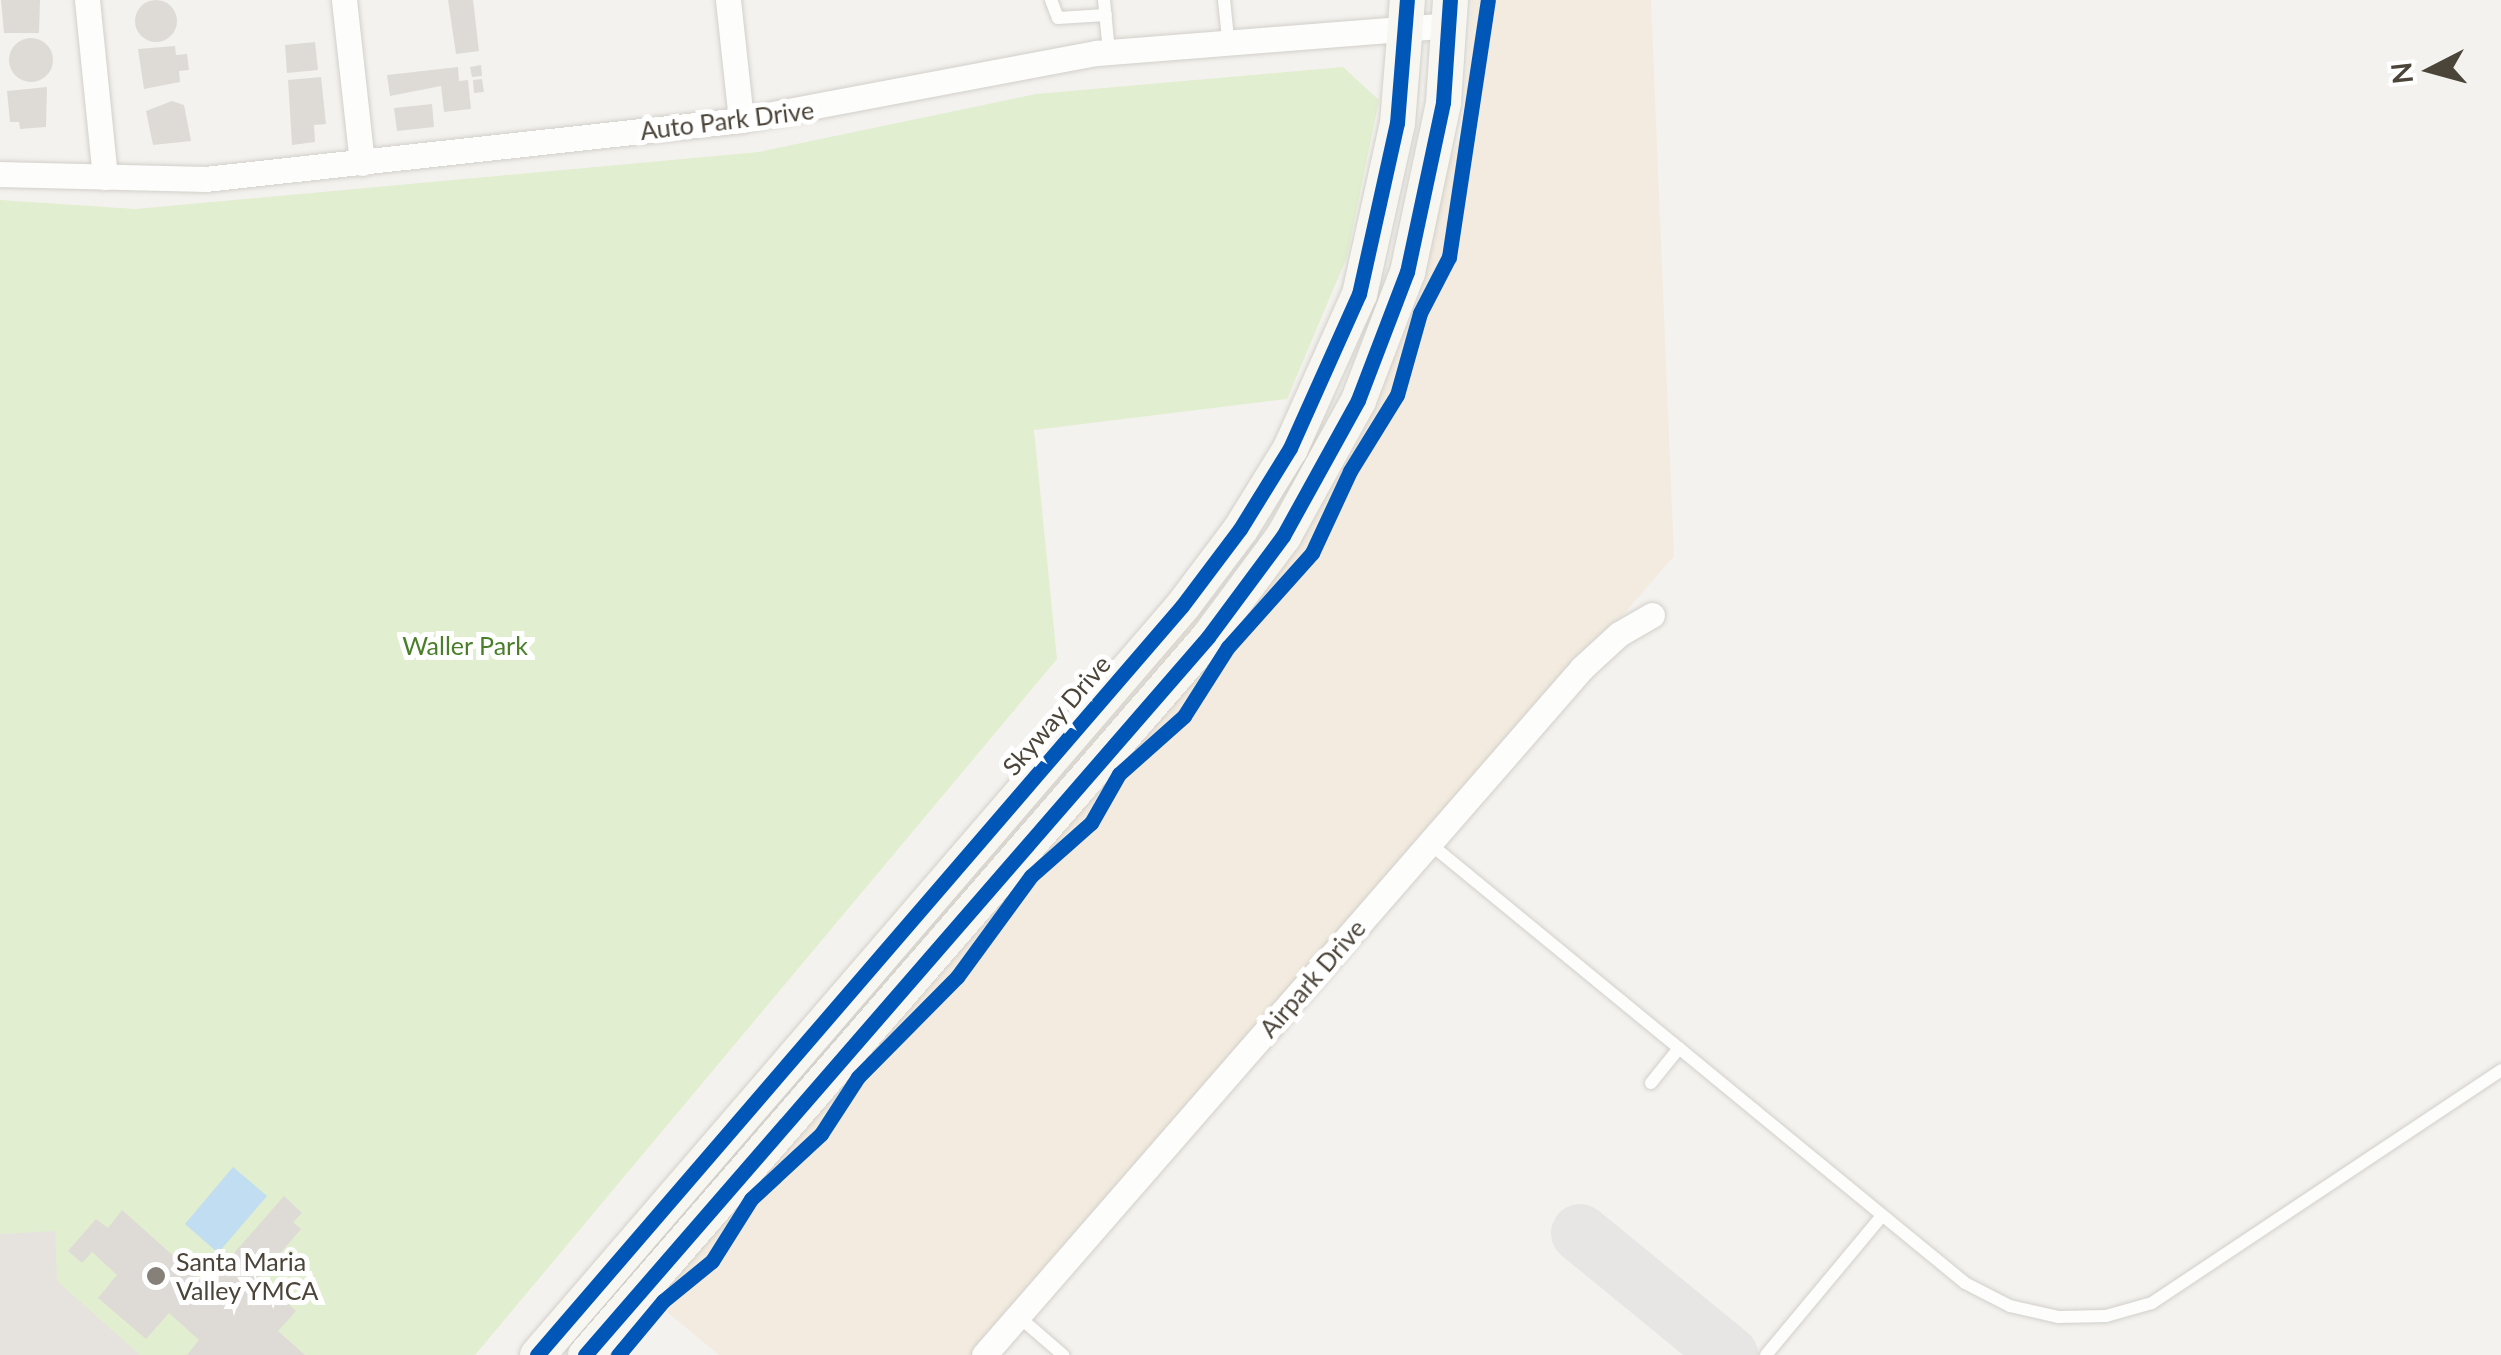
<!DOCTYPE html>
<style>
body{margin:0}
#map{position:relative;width:2501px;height:1355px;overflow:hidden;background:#f4f2ee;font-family:Lato,sans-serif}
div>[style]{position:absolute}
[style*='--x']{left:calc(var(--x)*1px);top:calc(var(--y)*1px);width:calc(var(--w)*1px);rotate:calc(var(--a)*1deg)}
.commercial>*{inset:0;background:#f3ebdf}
.green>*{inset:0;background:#e1eecf}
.parking>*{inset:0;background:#e6e3df}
.water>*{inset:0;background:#c0ddf1}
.taxiway>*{height:58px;margin:-29px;padding:0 29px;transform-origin:29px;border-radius:29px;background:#e8e6e4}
.building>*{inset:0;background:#dedbd6}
.round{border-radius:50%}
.roads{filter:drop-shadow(0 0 2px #d2d0cb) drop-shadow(0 0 2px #d2d0cb)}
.service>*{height:12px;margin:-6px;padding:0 6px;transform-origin:6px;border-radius:6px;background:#fdfdfc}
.minor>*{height:25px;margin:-12.5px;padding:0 12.5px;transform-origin:12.5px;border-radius:12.5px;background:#fdfdfc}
.secondary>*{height:35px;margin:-17.5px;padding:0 17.5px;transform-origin:17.5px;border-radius:17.5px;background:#f7f6f1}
.cycleway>*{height:15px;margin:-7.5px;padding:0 7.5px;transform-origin:7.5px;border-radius:7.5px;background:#0057b8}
.dots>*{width:28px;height:28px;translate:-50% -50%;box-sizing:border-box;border:5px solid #fff;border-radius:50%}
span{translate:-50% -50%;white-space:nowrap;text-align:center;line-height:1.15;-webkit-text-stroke:10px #fff;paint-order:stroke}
.street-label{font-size:25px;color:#4b4439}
.park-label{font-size:25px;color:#4a7f2a}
.poi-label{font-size:25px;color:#4b4439}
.left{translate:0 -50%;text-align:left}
.north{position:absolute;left:2381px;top:20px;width:100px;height:100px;-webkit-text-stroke:8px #fff;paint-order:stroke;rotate:264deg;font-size:28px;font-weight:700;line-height:40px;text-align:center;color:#4b4439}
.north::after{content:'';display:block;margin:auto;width:35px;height:45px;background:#4b4439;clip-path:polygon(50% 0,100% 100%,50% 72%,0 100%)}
</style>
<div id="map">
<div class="commercial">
<div style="clip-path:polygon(1472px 0,1651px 0,1674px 556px,984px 1355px,719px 1355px,616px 1270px,1284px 518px,1463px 131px)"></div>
</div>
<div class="green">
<div style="clip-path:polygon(1343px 67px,1379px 100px,1347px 257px,1287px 399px,1034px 430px,1057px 659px,475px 1355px,0 1355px,0 200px,135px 209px,759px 152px,1036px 94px)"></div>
</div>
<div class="parking">
<div style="clip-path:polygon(55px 1231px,57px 1281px,140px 1355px,0 1355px,0 1234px)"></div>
</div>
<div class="water">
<div style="clip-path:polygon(233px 1167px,267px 1196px,218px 1253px,185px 1224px)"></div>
</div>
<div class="taxiway">
<div style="--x:1580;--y:1233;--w:193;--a:39.3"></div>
</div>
<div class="building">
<div class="round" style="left:135px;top:0;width:42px;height:42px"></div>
<div style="clip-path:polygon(1px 0,40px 0,39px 33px,4px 33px)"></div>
<div style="clip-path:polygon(448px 0,473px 0,479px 51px,456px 54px)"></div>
<div class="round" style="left:9px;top:38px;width:44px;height:44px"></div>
<div style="clip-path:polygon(315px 42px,318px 70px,287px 73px,285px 45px)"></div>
<div style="clip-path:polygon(175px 46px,176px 55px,187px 54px,189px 70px,179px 71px,180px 82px,144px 89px,138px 49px)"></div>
<div style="clip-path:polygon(481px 65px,482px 76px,472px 77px,470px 67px)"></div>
<div style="clip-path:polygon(458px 67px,459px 81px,468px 80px,471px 109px,444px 112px,441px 86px,390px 96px,387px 75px)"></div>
<div style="clip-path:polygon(321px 77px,326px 124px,314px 125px,315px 142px,292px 145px,288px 80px)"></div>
<div style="clip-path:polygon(482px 79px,484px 92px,474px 93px,473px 80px)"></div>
<div style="clip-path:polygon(47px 87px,46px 127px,20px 129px,19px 122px,10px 122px,7px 91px)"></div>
<div style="clip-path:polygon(172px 101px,184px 105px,191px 141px,153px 145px,146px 111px)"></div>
<div style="clip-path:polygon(432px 104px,434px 127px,397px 131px,394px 108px)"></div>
<div style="clip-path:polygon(284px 1196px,302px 1213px,293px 1222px,301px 1229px,259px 1278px,296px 1311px,278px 1331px,305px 1355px,187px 1355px,199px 1340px,169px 1313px,146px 1339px,98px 1298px,117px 1275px,92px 1252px,82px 1263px,68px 1251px,96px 1219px,108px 1228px,122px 1210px,206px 1285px)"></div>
</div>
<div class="roads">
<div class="service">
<div style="--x:1051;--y:0;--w:19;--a:69"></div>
<div style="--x:1058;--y:18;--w:48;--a:-3.6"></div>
<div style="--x:1104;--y:0;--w:52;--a:84.5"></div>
<div style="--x:1224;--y:0;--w:39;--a:84"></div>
<div style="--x:1429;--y:843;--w:693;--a:39.38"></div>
<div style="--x:1965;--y:1283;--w:51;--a:27.1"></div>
<div style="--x:2010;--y:1306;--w:49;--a:12.9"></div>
<div style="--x:2058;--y:1317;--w:48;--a:-1.2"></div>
<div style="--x:2106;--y:1316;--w:48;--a:-15.8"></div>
<div style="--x:2152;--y:1303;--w:420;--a:-33.7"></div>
<div style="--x:1651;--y:1083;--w:45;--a:-51.3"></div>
<div style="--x:1018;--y:1316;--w:60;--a:40.9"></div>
<div style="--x:1766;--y:1355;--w:181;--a:-50.2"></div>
</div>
<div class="minor">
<div style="--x:87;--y:0;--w:178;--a:84.2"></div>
<div style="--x:344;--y:0;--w:164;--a:83.7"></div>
<div style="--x:728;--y:0;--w:121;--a:83.8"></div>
<div style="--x:0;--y:174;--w:205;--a:1.4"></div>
<div style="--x:205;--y:179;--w:539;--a:-6.28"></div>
<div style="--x:741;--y:120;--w:362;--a:-10.7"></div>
<div style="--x:1097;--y:53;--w:353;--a:-4.5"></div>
<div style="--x:984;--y:1355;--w:911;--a:-48.96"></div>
<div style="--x:1582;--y:668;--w:50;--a:-42.6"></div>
<div style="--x:1619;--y:634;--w:38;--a:-30"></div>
</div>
<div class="secondary">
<div style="--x:537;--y:1355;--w:988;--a:-49.27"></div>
<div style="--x:1182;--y:606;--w:96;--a:-53"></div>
<div style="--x:1240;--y:529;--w:95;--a:-58.3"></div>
<div style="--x:1290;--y:448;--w:169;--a:-65.9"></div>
<div style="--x:1359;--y:294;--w:175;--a:-77.5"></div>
<div style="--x:1397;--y:123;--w:123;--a:-85.4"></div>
<div style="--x:585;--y:1355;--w:951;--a:-49.05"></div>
<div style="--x:1208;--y:637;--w:126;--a:-53.4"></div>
<div style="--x:1283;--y:536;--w:155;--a:-61.1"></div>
<div style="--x:1358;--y:400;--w:137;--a:-69.1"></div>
<div style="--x:1407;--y:272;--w:174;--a:-78"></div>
<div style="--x:1443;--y:102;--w:102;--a:-86.1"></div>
</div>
</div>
<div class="cycleway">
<div style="--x:537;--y:1355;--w:988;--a:-49.27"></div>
<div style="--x:1182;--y:606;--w:96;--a:-53"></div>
<div style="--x:1240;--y:529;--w:95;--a:-58.3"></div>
<div style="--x:1290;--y:448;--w:169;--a:-65.9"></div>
<div style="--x:1359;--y:294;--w:175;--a:-77.5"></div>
<div style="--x:1397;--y:123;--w:123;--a:-85.4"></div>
<div style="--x:585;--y:1355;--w:951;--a:-49.05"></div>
<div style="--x:1208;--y:637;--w:126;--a:-53.4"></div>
<div style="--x:1283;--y:536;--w:155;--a:-61.1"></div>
<div style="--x:1358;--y:400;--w:137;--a:-69.1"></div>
<div style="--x:1407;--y:272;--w:174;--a:-78"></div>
<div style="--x:1443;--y:102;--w:102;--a:-86.1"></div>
<div style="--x:618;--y:1355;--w:70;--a:-50.2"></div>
<div style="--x:663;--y:1301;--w:63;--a:-39.2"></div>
<div style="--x:712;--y:1261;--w:73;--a:-57.8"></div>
<div style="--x:751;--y:1199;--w:96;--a:-42.9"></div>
<div style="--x:821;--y:1134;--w:68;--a:-57"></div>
<div style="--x:858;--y:1077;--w:141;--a:-45.3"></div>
<div style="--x:957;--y:977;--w:125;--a:-53.8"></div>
<div style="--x:1031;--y:876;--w:80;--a:-41.5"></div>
<div style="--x:1091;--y:823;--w:56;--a:-60.3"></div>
<div style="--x:1119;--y:774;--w:87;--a:-41.7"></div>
<div style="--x:1184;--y:716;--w:82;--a:-57.5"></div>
<div style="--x:1228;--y:647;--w:126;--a:-48.2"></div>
<div style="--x:1312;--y:553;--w:90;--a:-65.1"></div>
<div style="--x:1350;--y:471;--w:89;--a:-58.3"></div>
<div style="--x:1397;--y:395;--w:85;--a:-74.3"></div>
<div style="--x:1420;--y:313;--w:63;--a:-62.6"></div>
<div style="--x:1449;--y:257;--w:260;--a:-81.4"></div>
</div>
<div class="dots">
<div style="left:156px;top:1276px;background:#868178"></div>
</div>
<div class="street-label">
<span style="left:727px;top:120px;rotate:-7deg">Auto Park Drive</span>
<span style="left:1056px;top:715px;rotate:-49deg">Skyway Drive</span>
<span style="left:1312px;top:978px;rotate:-49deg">Airpark Drive</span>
</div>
<div class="park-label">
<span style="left:465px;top:645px">Waller Park</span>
</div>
<div class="poi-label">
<span class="left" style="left:176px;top:1276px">Santa Maria<br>Valley YMCA</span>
</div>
<div class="north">N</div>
</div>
